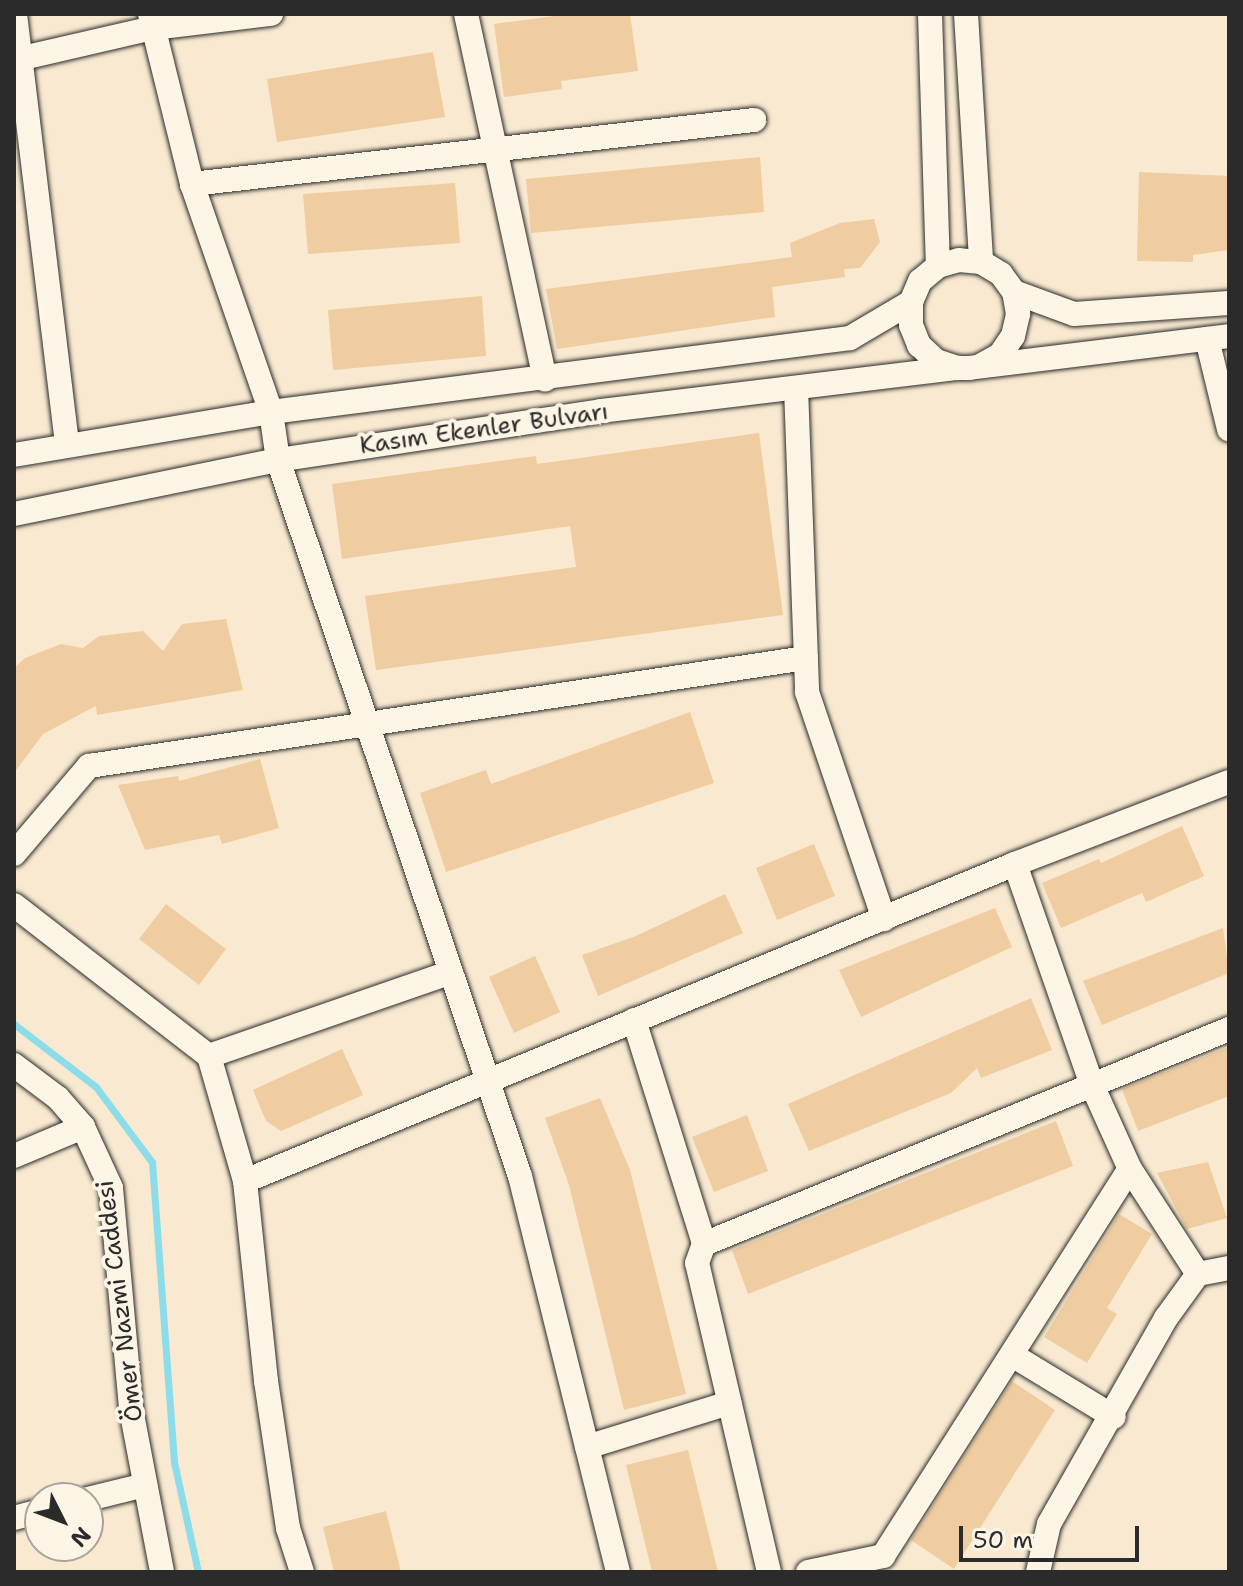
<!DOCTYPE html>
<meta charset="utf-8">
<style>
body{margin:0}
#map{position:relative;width:1243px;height:1586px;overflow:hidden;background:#f8e9d0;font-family:"Shantell Sans",sans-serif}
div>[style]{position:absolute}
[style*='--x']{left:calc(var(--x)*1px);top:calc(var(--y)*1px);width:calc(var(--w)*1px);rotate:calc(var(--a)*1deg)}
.stream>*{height:7px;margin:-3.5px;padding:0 3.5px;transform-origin:3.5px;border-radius:3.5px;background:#8cdcea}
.building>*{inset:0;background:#efcda0}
.roads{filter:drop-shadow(0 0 2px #2b2b2b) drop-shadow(0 0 2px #2b2b2b)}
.minor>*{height:24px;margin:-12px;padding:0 12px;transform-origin:12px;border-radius:12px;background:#fcf5e5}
span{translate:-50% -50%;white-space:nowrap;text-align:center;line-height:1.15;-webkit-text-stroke:8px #fcf5e5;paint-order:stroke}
.street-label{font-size:24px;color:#2b2b2b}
.frame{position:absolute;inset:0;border:16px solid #2b2b2b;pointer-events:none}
.north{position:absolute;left:24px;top:1482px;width:80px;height:80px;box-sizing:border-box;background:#fcf5e5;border:2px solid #a8a49b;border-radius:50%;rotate:132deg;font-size:22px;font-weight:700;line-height:32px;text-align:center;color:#2b2b2b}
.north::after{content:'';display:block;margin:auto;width:28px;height:36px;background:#2b2b2b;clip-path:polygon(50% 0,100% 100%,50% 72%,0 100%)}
.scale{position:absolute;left:959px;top:1526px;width:180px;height:36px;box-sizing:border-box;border:4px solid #2b2b2b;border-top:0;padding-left:10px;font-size:24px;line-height:28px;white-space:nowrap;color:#2b2b2b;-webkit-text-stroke:6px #fcf5e5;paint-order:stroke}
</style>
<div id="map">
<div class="stream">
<div style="--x:14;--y:1024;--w:103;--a:37.5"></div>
<div style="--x:96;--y:1087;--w:94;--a:53.3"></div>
<div style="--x:152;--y:1162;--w:301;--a:85.8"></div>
<div style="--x:174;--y:1462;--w:113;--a:77.7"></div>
</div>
<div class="building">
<div style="clip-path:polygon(569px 14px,630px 14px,638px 71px,561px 81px,562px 89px,504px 97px,494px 24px)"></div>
<div style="clip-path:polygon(433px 52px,445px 117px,277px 142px,267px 79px)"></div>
<div style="clip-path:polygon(760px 157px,764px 212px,531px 233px,526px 179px)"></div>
<div style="clip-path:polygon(1139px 172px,1229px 176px,1229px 250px,1193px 255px,1193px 262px,1137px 261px)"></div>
<div style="clip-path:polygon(455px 183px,460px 243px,308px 254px,303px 194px)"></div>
<div style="clip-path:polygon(874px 219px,880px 242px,860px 268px,844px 269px,845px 277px,772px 287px,775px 317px,557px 349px,546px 289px,792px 257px,790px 243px,840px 223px)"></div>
<div style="clip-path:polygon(482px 296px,486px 356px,333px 370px,328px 310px)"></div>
<div style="clip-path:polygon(759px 433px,783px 615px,376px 670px,365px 596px,576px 567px,570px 526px,342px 559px,332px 484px,536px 456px,537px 464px)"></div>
<div style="clip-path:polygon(226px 619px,243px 690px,97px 715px,96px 706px,43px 734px,14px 773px,14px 668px,25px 658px,61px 644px,83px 648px,99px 636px,143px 631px,163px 651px,182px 624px)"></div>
<div style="clip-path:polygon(690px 712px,714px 783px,446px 872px,420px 793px,486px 770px,491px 784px)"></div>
<div style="clip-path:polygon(260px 759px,279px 828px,222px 844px,219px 835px,145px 850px,118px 785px,178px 776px,179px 781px)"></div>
<div style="clip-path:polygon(1182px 826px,1204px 876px,1146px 902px,1142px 893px,1061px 928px,1042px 883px,1099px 859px,1101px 863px)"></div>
<div style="clip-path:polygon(814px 844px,835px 896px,777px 920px,756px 868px)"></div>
<div style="clip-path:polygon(725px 894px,743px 933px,598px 996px,582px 955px,636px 936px)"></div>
<div style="clip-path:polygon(166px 904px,226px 949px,199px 985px,139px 939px)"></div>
<div style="clip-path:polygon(995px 908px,1012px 947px,861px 1017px,839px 970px)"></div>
<div style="clip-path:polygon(1223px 928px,1229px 973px,1102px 1025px,1083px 981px)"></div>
<div style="clip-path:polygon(535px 956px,560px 1012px,514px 1033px,489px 977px)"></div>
<div style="clip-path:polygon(1031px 998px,1052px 1050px,981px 1078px,977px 1068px,951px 1093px,809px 1151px,788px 1104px)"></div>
<div style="clip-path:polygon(1229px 1047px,1229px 1096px,1138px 1131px,1122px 1089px)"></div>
<div style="clip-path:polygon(342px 1049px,363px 1095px,281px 1131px,266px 1121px,253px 1090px)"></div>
<div style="clip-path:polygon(600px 1098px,630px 1170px,686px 1394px,624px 1410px,569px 1185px,545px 1118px)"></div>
<div style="clip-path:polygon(747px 1115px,768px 1171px,714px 1192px,692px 1137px)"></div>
<div style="clip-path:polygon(1056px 1121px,1073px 1166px,748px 1294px,732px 1250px)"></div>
<div style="clip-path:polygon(1208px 1162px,1227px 1218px,1187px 1229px,1157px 1173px)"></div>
<div style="clip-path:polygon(1119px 1214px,1152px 1234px,1107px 1308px,1117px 1314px,1087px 1363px,1044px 1337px)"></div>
<div style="clip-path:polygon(1012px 1381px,1055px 1410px,954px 1569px,911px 1540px)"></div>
<div style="clip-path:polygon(688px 1450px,718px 1572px,652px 1572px,626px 1465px)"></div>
<div style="clip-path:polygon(386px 1511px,401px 1572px,334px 1572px,323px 1527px)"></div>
</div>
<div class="roads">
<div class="minor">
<div style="--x:15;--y:14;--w:432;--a:83.1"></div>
<div style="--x:150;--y:14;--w:175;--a:76.1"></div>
<div style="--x:192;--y:184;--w:241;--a:70.9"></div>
<div style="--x:271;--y:412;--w:49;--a:81.7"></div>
<div style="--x:278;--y:460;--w:756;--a:71.33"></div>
<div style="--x:520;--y:1176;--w:408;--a:76.1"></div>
<div style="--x:466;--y:14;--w:374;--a:77.8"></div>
<div style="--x:930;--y:14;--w:252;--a:88.2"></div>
<div style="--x:966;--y:14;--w:248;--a:86.5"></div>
<div style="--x:14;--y:60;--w:143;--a:-13"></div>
<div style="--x:153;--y:28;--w:119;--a:-6.8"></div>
<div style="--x:192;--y:184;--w:566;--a:-6.5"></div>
<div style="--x:1014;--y:292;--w:64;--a:20.1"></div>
<div style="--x:1074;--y:314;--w:155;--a:-4.1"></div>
<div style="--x:1207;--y:339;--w:93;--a:76.3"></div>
<div style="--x:980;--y:366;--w:23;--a:-29"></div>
<div style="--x:1000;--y:355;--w:23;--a:-56"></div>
<div style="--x:1013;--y:336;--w:23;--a:-77"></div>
<div style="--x:1018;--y:314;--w:22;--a:-100"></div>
<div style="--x:1014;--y:292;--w:22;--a:-126"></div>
<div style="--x:1001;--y:274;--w:23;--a:-149"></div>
<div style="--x:981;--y:262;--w:22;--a:-175"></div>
<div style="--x:959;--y:260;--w:22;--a:164"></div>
<div style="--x:938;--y:266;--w:23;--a:140"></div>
<div style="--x:920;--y:281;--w:23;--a:113"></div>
<div style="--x:911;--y:302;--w:23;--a:90"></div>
<div style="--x:911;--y:325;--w:22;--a:68"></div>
<div style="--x:919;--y:345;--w:23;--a:43"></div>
<div style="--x:936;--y:361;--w:23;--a:18"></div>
<div style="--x:958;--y:368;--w:11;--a:0"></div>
<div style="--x:969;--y:368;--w:262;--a:-7"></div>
<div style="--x:796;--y:388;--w:304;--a:87.9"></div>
<div style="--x:807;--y:692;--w:240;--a:71.3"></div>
<div style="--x:14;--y:455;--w:261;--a:-9.5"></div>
<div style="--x:271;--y:412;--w:584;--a:-7.28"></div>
<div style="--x:850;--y:338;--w:71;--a:-30.5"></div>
<div style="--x:14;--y:514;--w:269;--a:-11.6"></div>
<div style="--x:278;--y:460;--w:327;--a:-8.6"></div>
<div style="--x:601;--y:411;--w:360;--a:-6.9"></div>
<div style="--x:14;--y:854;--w:116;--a:-49.6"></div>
<div style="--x:89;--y:766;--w:725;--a:-8.57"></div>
<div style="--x:1015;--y:864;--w:234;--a:70.8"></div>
<div style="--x:1092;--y:1085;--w:92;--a:65.7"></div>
<div style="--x:1130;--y:1169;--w:125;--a:57.1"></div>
<div style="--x:14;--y:905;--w:247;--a:37.8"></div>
<div style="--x:209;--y:1056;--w:256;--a:-19.1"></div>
<div style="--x:634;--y:1020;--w:235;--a:72.6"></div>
<div style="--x:209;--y:1056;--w:130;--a:73.9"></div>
<div style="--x:245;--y:1181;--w:201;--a:84"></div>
<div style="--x:266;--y:1381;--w:149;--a:81.5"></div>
<div style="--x:288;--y:1528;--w:46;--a:72.3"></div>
<div style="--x:14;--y:1065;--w:55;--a:36.9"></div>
<div style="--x:58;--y:1098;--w:38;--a:49"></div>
<div style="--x:83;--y:1127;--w:67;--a:65.3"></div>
<div style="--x:111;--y:1188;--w:222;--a:84.8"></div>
<div style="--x:131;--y:1409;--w:166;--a:79.2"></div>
<div style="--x:14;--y:1156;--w:75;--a:-22.8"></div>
<div style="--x:245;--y:1181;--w:833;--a:-22.38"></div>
<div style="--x:1015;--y:864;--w:229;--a:-21"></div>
<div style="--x:1012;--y:1355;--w:119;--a:31.3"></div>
<div style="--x:587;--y:1447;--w:149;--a:-17.2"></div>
<div style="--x:88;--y:1499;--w:59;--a:-13.8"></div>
<div style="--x:14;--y:1518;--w:27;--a:-15"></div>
<div style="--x:769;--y:1572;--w:317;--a:-103.1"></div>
<div style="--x:697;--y:1263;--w:20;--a:-70"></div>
<div style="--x:704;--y:1244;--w:567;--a:-22.27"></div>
<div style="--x:808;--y:1572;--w:77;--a:-12"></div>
<div style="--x:883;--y:1556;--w:459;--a:-57.5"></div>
<div style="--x:1038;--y:1572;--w:49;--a:-77.1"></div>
<div style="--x:1049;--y:1524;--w:237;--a:-60.4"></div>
<div style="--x:1166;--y:1318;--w:54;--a:-54"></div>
<div style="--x:1198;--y:1274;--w:32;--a:-11"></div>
</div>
</div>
<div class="street-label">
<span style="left:484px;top:429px;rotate:-8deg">Kasım Ekenler Bulvarı</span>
<span style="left:120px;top:1301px;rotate:-97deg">Ömer Nazmi Caddesi</span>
</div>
<div class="frame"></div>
<div class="north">N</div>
<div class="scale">50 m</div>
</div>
